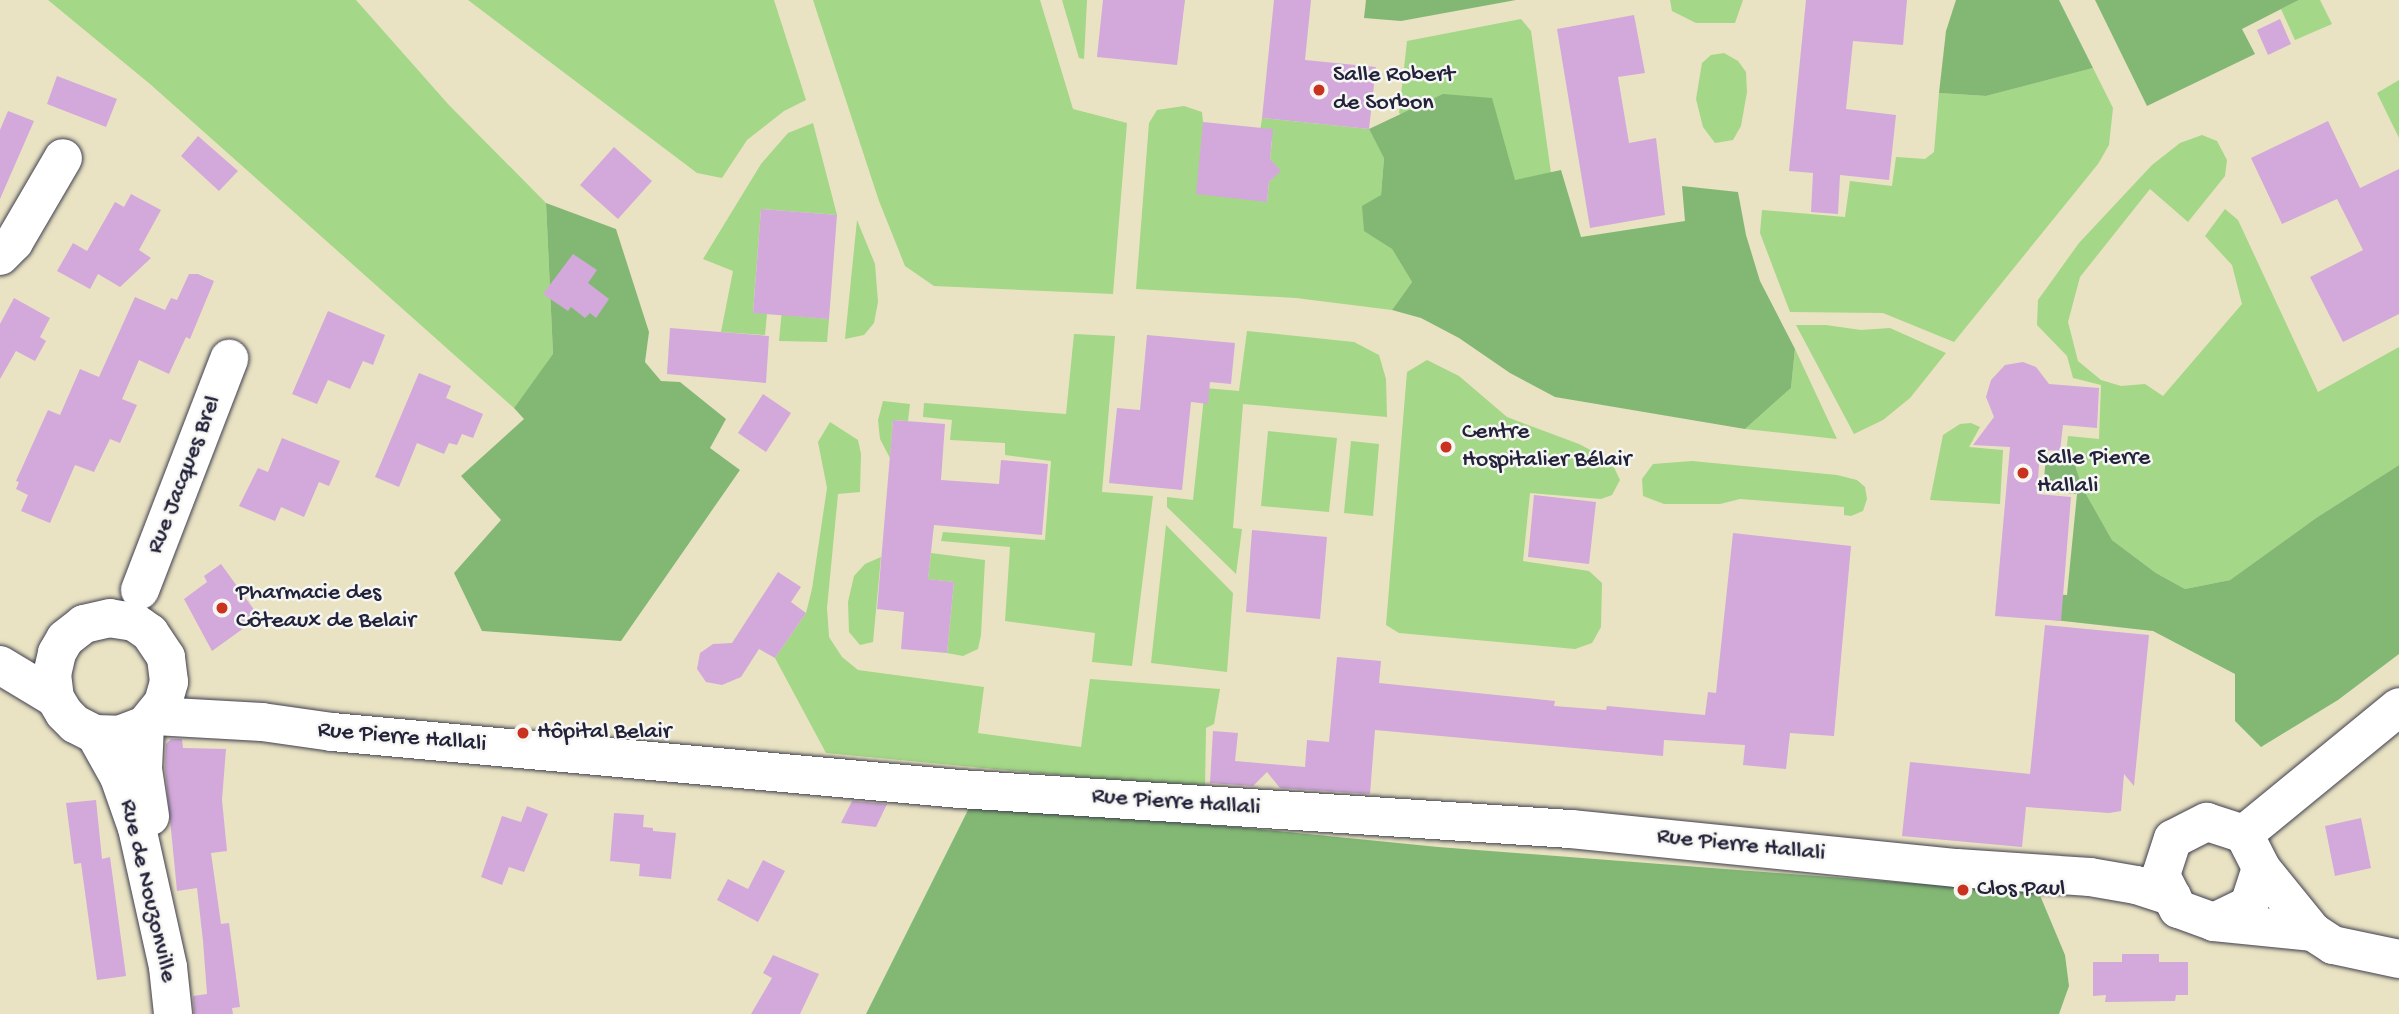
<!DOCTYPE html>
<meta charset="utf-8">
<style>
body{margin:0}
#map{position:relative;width:2399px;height:1014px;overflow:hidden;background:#e9e3c3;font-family:"Gochi Hand",sans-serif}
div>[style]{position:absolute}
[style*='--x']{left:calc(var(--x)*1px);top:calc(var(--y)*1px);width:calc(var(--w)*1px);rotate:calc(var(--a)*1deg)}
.green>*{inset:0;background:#a4d787}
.forest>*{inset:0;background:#83b874}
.building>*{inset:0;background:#d2a9da}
.roads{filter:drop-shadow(0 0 2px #403f4f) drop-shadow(0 0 2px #403f4f)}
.minor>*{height:38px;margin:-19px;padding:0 19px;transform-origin:19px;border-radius:19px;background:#fff}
.major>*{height:38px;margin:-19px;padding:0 19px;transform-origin:19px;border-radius:19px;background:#fff}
.dots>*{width:19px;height:19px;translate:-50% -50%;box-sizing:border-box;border:4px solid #f6f6f2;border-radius:50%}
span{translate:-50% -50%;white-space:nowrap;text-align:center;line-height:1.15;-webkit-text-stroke:5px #f6f6f2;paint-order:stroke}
.poi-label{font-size:24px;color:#22223b}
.left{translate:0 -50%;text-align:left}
.street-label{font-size:24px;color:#22223b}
</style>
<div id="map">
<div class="green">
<div style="clip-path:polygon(48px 0,356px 0,448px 104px,546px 203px,553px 355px,514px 408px,150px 84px)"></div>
<div style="clip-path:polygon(468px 0,774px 0,806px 100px,784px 111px,747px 140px,722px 178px,697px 173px)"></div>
<div style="clip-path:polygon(813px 0,1040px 0,1073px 109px,1127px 123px,1113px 294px,934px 286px,905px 266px,879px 201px)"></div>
<div style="clip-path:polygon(1062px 0,1087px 0,1084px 59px,1079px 58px)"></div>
<div style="clip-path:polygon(1670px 0,1743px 0,1735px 23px,1696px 23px,1672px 11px)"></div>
<div style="clip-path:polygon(2299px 0,2320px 0,2332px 24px,2295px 40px,2281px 9px)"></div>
<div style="clip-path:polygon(1521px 19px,1531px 31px,1551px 173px,1515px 180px,1399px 113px,1407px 41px)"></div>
<div style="clip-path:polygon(1724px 53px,1738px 61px,1746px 72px,1747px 92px,1741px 126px,1733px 140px,1715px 143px,1703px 127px,1696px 99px,1702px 63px,1711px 55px)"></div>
<div style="clip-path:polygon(2093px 68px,2113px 108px,2109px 145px,2098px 164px,1954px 342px,1883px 313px,1790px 312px,1760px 233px,1762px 210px,1845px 217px,1850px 181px,1892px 186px,1896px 157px,1925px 159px,1934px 152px,1939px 93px,1986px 96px)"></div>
<div style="clip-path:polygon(2399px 80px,2399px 138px,2377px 93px)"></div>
<div style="clip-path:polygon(1184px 106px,1202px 112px,1203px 122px,1267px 202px,1269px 182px,1280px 171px,1270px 159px,1272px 141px,1259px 139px,1262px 118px,1369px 129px,1384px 157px,1381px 196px,1364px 230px,1392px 249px,1412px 282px,1392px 310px,1296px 298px,1136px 289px,1149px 123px,1157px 110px)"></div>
<div style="clip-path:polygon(813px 123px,837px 215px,761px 209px,753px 312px,767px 314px,765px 335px,721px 332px,733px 271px,703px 259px,761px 164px,788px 133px)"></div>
<div style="clip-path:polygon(2202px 135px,2217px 141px,2227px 160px,2225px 176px,2188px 222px,2150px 189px,2080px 277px,2068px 322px,2078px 361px,2101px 380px,2121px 386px,2145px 384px,2163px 396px,2242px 304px,2232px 265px,2205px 236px,2225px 209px,2238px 220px,2318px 392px,2399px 347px,2399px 465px,2316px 518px,2230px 580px,2185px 589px,2156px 573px,2112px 540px,2082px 487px,2072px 455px,2066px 455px,2068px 436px,2099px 439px,2101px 385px,2073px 378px,2067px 356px,2037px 325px,2038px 300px,2079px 243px,2152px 165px,2180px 143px)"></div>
<div style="clip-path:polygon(857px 220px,875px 264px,878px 302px,874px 323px,864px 335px,845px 339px)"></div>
<div style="clip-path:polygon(782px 310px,795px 316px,829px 319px,827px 342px,779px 341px)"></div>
<div style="clip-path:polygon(1796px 325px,1826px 325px,1861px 330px,1890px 328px,1946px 353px,1910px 398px,1883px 420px,1854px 434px)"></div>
<div style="clip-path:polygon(1247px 331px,1354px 342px,1379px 355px,1386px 379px,1387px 417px,1243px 404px,1233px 528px,1242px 529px,1236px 574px,1167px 507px,1167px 497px,1193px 500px,1205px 388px,1239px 391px)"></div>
<div style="clip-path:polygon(1074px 334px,1115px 336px,1102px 492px,1153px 496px,1132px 666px,1092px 662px,1095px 633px,1005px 621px,1010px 547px,941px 541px,943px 532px,1045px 540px,1051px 461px,1005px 455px,1005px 443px,950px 440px,952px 420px,923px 417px,924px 403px,1066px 414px)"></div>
<div style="clip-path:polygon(1795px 349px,1837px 439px,1745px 429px,1791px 388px)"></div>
<div style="clip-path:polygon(1427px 360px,1459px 376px,1507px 417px,1579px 444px,1611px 461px,1620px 480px,1612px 495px,1601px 499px,1530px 493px,1523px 561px,1589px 571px,1602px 583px,1601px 627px,1592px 643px,1575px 649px,1399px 633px,1386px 625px,1407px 372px)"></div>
<div style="clip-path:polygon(883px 401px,910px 404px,908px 421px,893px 420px,890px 458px,880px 439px,878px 420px)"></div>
<div style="clip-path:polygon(830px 422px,858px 440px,861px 454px,860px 492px,838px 494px,827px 608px,829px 637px,842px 657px,858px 670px,984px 687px,978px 733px,1081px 747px,1090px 679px,1220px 689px,1214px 724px,1206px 728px,1205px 789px,826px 753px,775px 658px,806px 613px,812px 589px,827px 488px,818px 442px)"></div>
<div style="clip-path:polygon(1971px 423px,1980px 427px,1969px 447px,2003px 450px,2000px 504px,1930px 500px,1943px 435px,1960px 424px)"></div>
<div style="clip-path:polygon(1268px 431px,1337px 438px,1329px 512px,1261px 506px)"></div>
<div style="clip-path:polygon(1351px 441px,1379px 444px,1373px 516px,1344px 513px)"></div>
<div style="clip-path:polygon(1692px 461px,1837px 475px,1857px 480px,1865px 487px,1867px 499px,1863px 511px,1851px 516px,1844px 515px,1844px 507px,1740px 499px,1720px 504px,1664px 504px,1643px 496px,1642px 479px,1653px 464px)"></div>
<div style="clip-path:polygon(1166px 525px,1233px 593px,1227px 672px,1151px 663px)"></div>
<div style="clip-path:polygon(931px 553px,985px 560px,981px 635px,978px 649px,963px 656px,947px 653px,954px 582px,928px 579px)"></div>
<div style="clip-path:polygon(881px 557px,873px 642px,860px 645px,849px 632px,848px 602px,854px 576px,865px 564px)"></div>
</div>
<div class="forest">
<div style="clip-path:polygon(1366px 0,1516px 0,1401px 21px,1364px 18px)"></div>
<div style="clip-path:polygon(1956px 0,2059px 0,2093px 68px,1986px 96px,1939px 93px,1946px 31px)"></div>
<div style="clip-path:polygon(2095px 0,2299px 0,2242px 29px,2255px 54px,2147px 106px)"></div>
<div style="clip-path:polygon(1443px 94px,1492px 98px,1515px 180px,1561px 170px,1581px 237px,1685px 221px,1682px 186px,1738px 192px,1746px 235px,1760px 281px,1795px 349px,1791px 388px,1745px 429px,1555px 397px,1510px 373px,1459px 338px,1421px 318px,1392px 310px,1412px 282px,1392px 249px,1364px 231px,1362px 206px,1381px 195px,1384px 158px,1369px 129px)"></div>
<div style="clip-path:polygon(546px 203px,616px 229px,649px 332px,645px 362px,661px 381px,680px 382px,726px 419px,710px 448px,740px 470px,621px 641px,482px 631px,454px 573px,501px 520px,461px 476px,524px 419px,514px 408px,553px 354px)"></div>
<div style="clip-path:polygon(2046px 455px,2072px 455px,2082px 487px,2112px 540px,2156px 573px,2185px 589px,2230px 580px,2316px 518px,2399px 465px,2399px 654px,2338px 700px,2261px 747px,2235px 721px,2235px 674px,2153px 631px,2045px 619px,2048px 594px,2067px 595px,2077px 494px,2043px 491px)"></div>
<div style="clip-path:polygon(970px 806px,1237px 827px,1438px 847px,2039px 893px,2065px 955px,2069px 986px,2059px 1014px,866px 1014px)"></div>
</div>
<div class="building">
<div style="clip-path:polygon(1103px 0,1185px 0,1177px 65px,1097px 57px)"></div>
<div style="clip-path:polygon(1274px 0,1311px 0,1305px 60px,1376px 67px,1369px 129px,1262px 118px)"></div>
<div style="clip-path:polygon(1806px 0,1907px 0,1903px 45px,1853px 41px,1846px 109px,1896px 115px,1889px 180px,1840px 175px,1838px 214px,1811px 212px,1813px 173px,1789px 171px)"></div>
<div style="clip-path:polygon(1634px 15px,1645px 73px,1618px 77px,1629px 143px,1656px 138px,1665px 215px,1590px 228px,1557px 29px)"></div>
<div style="clip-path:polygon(2280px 19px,2291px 44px,2268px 55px,2257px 30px)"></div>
<div style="clip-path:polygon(57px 76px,117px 99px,106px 127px,47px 104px)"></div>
<div style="clip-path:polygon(8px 111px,34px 121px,0 199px,0 130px)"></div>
<div style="clip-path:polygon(2328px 121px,2360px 188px,2399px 169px,2399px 314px,2343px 342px,2310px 277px,2363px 250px,2337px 199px,2282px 224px,2251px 158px)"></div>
<div style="clip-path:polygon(1203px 122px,1273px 129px,1270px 159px,1281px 171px,1269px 182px,1267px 202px,1196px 194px)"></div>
<div style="clip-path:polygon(198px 136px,238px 171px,219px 191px,181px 156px)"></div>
<div style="clip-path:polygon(614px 147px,652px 181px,618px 219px,580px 185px)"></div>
<div style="clip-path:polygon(131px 194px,161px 210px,139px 250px,151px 258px,120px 287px,98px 274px,90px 289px,57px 271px,73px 243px,87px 251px,115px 202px,124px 207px)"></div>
<div style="clip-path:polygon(761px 209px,837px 215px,829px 319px,753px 313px)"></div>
<div style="clip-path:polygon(573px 254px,597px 270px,588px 283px,609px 299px,596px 318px,590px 313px,585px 318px,571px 307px,568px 311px,543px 294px)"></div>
<div style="clip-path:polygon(189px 274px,198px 274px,214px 281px,190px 339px,186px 337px,169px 374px,139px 360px,122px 399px,137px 405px,120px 443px,110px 439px,94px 472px,75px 465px,50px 523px,21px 511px,28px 495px,16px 489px,19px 482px,16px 481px,48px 410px,60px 415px,80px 369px,99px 377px,135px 297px,165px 310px,171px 298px,177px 300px)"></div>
<div style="clip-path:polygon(14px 298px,50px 318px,40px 337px,46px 341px,35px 361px,16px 351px,0 379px,0 324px)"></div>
<div style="clip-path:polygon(328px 311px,385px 335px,373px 365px,363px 361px,350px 389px,328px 380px,317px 404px,292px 394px)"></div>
<div style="clip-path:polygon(670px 328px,769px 336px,766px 383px,667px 374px)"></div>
<div style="clip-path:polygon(1147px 335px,1235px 343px,1231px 384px,1210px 382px,1208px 404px,1191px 402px,1182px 490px,1109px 483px,1117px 408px,1140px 410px)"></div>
<div style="clip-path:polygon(2023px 362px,2036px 367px,2049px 384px,2099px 388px,2097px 428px,2063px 425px,2060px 451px,2040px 450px,2037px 494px,2071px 497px,2061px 621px,1995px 616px,2010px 447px,1973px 445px,1994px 417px,1986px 397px,1991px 380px,2005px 365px)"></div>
<div style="clip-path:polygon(419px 373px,451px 386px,446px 398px,483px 414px,473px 438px,462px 434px,457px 445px,449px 443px,444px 454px,417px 443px,399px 487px,375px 477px)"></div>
<div style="clip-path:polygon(763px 394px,791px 413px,766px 452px,738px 433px)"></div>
<div style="clip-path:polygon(893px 420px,945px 424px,941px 480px,999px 484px,1001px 460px,1048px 464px,1042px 535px,934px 525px,928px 579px,954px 582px,947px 653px,901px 649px,904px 612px,877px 609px)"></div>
<div style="clip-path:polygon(282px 438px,340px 461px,329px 486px,319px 482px,304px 517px,281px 507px,275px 521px,239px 506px,258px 468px,268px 472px)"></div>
<div style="clip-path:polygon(1534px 495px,1596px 502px,1589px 564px,1528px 557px)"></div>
<div style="clip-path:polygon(1252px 530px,1327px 537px,1320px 619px,1246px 612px)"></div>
<div style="clip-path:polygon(1733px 533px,1851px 546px,1834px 736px,1790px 733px,1786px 769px,1743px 765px,1745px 745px,1664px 740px,1663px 756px,1375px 730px,1370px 794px,1280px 788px,1267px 772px,1253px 786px,1210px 783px,1213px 731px,1238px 733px,1235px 761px,1305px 767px,1307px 740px,1329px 742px,1337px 657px,1381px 661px,1379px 683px,1555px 701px,1554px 706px,1606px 710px,1607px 706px,1705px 715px,1708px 692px,1716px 693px)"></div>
<div style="clip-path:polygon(221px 564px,255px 611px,255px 620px,212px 651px,184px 599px,207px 582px,204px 576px)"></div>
<div style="clip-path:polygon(778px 572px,801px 587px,791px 602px,806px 613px,775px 658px,759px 649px,741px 677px,722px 685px,706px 682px,697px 669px,700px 653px,713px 644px,732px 643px)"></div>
<div style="clip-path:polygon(2045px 625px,2149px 635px,2134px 786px,2124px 774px,2121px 811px,2109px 813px,2026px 807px,2022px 847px,1902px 836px,1910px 762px,2030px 774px)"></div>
<div style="clip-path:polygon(171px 739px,182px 739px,183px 748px,226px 749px,222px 800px,227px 851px,211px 853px,221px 924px,229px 923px,240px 1007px,232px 1008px,233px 1014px,194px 1014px,193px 996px,207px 994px,203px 941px,197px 888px,177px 891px,165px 768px,166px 744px)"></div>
<div style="clip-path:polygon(96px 800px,102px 859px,110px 857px,126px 976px,97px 980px,81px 863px,74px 864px,66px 803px)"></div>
<div style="clip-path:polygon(852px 801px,887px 804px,876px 827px,841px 823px)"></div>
<div style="clip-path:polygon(527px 806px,548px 814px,524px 872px,509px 867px,502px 885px,481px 877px,502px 816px,521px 822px)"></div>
<div style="clip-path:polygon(614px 813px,644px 815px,643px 827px,653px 828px,653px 831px,676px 833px,671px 879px,639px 876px,640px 864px,610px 861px)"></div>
<div style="clip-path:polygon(2361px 818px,2371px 868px,2335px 876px,2325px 826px)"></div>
<div style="clip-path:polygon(763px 860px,785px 871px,758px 922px,717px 900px,728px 879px,748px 889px)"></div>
<div style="clip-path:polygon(2122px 954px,2159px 954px,2159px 962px,2188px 962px,2188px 995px,2176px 995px,2175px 1001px,2105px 1002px,2106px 995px,2093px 996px,2093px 962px,2122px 962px)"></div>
<div style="clip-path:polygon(773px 955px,819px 974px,800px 1014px,751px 1014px,772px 978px,763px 973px)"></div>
</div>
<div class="roads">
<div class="minor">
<div style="--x:0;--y:256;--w:20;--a:-45"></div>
<div style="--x:14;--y:242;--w:97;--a:-59.7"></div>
<div style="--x:140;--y:590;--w:248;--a:-68.9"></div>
<div style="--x:155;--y:716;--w:107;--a:3.2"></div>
<div style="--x:262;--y:722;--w:71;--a:8.1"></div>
<div style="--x:332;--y:732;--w:631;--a:5.19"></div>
<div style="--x:960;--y:789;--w:612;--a:3.75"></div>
<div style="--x:1571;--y:829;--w:388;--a:5.8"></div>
<div style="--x:1957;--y:868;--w:133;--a:3.9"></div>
<div style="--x:2090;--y:877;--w:47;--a:9.9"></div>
<div style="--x:2136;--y:885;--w:38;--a:18"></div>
<div style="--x:2207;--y:822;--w:39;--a:18"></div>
<div style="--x:2244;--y:834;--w:38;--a:63"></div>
<div style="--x:2261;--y:868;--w:39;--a:108"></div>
<div style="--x:2249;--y:905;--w:39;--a:154"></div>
<div style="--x:2214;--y:922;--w:38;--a:-160"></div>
<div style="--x:2178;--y:909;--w:38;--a:-117"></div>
<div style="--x:2161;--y:875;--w:38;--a:-72"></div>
<div style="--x:2173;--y:839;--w:38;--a:-27"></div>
<div style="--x:2244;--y:834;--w:200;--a:-39.3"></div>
<div style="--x:2261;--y:868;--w:82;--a:50.9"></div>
<div style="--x:2313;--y:932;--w:24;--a:33"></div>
<div style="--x:2333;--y:945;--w:67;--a:12"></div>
<div style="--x:2214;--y:922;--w:100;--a:5.8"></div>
</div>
<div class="major">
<div style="--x:0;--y:665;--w:64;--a:31"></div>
<div style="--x:55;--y:698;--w:17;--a:59"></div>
<div style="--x:64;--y:713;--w:16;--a:45"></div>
<div style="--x:75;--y:724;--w:22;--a:27"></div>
<div style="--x:95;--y:734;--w:24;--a:2"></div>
<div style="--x:119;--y:735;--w:28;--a:-21"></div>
<div style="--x:145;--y:725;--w:28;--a:-51"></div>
<div style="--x:163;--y:703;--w:22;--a:-74"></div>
<div style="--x:169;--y:682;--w:25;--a:-97"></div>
<div style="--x:166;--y:657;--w:29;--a:-124"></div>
<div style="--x:150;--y:633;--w:19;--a:-145"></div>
<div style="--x:134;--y:622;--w:24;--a:-171"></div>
<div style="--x:110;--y:618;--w:27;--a:167"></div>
<div style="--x:84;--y:624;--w:24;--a:142"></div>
<div style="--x:65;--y:639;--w:16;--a:120"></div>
<div style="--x:57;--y:653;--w:22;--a:103"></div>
<div style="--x:52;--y:674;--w:24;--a:83"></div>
<div style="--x:145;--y:725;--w:44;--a:92.6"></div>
<div style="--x:143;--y:769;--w:48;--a:81.5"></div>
<div style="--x:95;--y:734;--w:49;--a:60.8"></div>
<div style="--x:119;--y:777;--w:54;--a:70.6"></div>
<div style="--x:137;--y:828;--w:142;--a:77.4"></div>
<div style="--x:168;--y:967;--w:47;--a:83.9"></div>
</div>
</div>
<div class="dots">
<div style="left:1319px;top:90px;background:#c8321e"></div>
<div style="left:1446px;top:447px;background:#c8321e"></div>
<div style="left:2023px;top:473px;background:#c8321e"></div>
<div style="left:222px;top:608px;background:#c8321e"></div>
<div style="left:523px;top:733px;background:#c8321e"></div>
<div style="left:1963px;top:890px;background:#c8321e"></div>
</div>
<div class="poi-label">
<span class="left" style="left:1333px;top:90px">Salle Robert<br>de Sorbon</span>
<span class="left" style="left:1462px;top:447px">Centre<br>Hospitalier Bélair</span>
<span class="left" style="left:2037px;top:473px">Salle Pierre<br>Hallali</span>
<span class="left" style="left:236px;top:608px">Pharmacie des<br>Côteaux de Belair</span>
<span class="left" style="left:537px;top:733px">Hôpital Belair</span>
<span class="left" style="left:1977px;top:890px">Clos Paul</span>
</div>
<div class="street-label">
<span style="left:185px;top:475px;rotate:-69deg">Rue Jacques Brel</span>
<span style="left:402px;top:738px;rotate:5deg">Rue Pierre Hallali</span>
<span style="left:1176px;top:803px;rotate:4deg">Rue Pierre Hallali</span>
<span style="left:1741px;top:846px;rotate:6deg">Rue Pierre Hallali</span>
<span style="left:147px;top:891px;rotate:77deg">Rue de Nouzonville</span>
</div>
</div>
